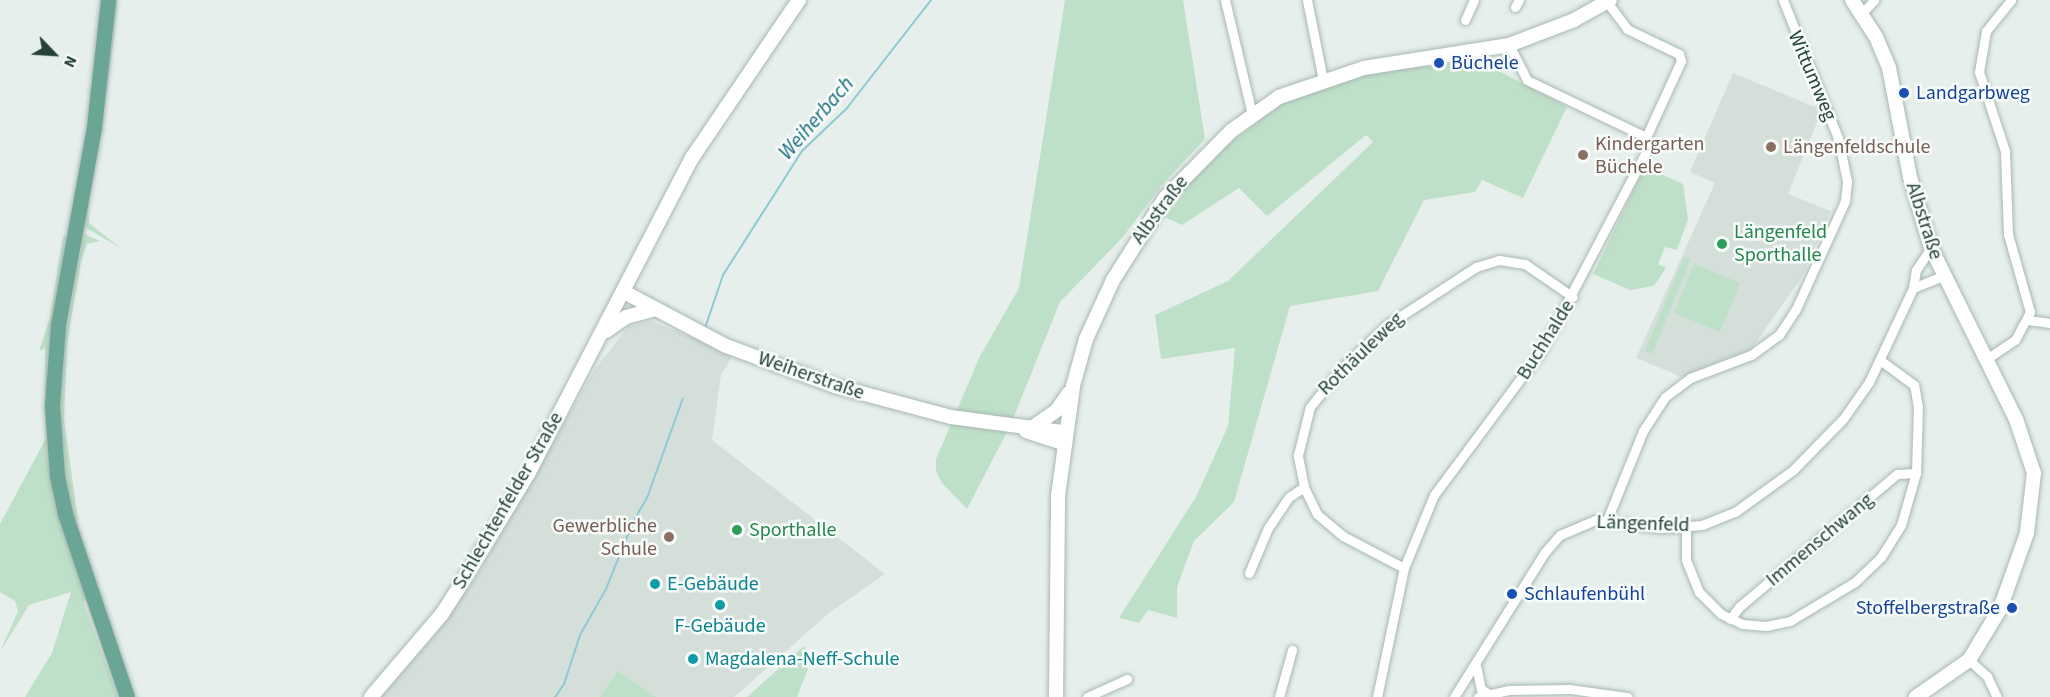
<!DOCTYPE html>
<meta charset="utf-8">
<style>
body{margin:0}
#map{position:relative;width:2050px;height:697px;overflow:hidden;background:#e6efeb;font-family:"Source Sans 3",sans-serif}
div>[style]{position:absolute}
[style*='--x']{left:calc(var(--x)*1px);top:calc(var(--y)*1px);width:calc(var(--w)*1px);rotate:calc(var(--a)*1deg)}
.built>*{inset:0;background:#d4dfda}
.green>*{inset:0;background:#bfe0c8}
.stream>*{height:2px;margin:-1px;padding:0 1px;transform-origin:1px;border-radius:1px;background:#8ec9d4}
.roads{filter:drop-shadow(0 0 2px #a8b8b2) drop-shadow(0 0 2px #a8b8b2)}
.street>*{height:9px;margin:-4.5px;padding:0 4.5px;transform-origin:4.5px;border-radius:4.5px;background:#fff}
.secondary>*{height:14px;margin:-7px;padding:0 7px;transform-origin:7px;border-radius:7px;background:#fff}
.primary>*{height:15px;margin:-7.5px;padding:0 7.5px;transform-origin:7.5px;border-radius:7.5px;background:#6aa596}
.dots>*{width:16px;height:16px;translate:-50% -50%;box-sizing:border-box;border:3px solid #f7fbf9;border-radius:50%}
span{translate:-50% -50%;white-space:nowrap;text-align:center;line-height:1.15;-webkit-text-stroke:5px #f7fbf9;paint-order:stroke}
.transit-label{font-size:20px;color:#164399}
.left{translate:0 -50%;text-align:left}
.right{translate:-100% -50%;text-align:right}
.street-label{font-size:20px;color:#24423a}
.education-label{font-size:20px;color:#785e54}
.leisure-label{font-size:20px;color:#27864d}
.culture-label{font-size:20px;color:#0d838f}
.water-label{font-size:21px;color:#1c6f80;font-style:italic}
.north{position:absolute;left:24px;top:24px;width:60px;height:60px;-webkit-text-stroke:4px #f7fbf9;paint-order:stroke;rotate:115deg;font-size:16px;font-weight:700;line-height:24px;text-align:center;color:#24423a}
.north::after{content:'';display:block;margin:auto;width:21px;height:27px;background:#24423a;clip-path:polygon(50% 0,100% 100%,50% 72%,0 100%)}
</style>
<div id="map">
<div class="built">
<div style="clip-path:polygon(1733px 73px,1822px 110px,1788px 194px,1831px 211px,1802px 277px,1752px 348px,1682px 377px,1636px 358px,1715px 183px,1690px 172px)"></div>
<div style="clip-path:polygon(651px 321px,734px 354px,721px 375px,712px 440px,885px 574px,829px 613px,734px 697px,381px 697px,437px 633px,480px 571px,595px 369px,628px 327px)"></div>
</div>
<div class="green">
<div style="clip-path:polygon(114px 0,118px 0,110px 70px,88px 212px,89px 223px,122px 249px,83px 226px)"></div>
<div style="clip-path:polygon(1065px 0,1183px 0,1205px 139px,1162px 185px,1122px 238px,1060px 302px,1011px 424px,967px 509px,942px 483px,936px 471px,936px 459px,980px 356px,1019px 288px)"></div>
<div style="clip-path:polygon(1471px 62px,1503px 73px,1567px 107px,1523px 198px,1482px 180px,1475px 192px,1424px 200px,1378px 291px,1290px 306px,1234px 502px,1194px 541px,1177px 587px,1177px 618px,1148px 610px,1139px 623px,1119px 618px,1196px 497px,1228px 426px,1235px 348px,1161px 359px,1155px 315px,1228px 281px,1373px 142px,1366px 135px,1267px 216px,1239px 188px,1182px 225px,1158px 214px,1215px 154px,1282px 104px,1364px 73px)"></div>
<div style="clip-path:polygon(1645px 167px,1683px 184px,1688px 219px,1677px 250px,1665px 247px,1658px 264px,1666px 268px,1654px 286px,1630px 290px,1593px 274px)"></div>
<div style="clip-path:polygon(84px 234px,100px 241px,87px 244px,81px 261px,67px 344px,64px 420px,78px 520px,72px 523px,62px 469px,58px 372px)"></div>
<div style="clip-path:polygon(67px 235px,48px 406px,87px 600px,83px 602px,118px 697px,25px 697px,52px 653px,71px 592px,29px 605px,0 652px,18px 611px,15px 601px,0 592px,0 524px,45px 440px,45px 348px,39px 351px,50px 318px,63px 237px)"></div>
<div style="clip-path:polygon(1684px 256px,1691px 259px,1652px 354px,1645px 351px)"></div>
<div style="clip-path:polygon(1694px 264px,1740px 283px,1720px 332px,1674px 313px)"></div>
<div style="clip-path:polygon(804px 646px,812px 658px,797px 697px,747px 697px)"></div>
<div style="clip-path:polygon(618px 671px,656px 697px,600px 697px)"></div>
</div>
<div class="stream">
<div style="--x:705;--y:328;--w:56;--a:-71.2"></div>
<div style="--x:723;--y:275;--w:147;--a:-57.5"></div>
<div style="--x:802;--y:151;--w:62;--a:-43.7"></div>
<div style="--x:847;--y:108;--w:137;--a:-52.1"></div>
<div style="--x:555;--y:697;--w:16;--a:-55"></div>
<div style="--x:564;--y:684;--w:52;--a:-71.9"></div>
<div style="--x:580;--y:635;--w:53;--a:-60.5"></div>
<div style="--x:606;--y:589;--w:72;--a:-68.1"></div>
<div style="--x:633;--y:522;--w:28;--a:-60"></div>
<div style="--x:647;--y:498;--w:106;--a:-70.2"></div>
</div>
<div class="roads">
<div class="street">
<div style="--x:1225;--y:0;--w:117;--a:76.7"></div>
<div style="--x:1307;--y:0;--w:82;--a:78.7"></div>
<div style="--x:1607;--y:2;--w:34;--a:53"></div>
<div style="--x:1627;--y:29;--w:58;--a:25.7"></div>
<div style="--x:1679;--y:54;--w:7;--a:74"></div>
<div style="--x:1681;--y:61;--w:84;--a:114.7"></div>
<div style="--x:1515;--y:7;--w:8;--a:-60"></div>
<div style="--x:1862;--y:13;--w:18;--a:-47"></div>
<div style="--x:1465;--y:20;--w:22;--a:-66"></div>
<div style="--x:1913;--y:288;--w:32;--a:-22"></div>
<div style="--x:2028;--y:320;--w:22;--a:8"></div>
<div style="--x:1985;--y:360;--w:36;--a:-34"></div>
<div style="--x:2015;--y:340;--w:32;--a:-62"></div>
<div style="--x:2030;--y:312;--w:81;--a:-105.8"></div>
<div style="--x:2008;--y:234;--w:83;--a:-92.1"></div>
<div style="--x:2005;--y:151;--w:83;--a:-108.2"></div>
<div style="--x:1979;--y:72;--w:42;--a:-80.3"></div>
<div style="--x:1986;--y:31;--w:40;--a:-51"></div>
<div style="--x:1607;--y:520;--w:96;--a:-68"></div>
<div style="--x:1643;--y:431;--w:40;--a:-57.1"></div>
<div style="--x:1665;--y:397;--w:31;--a:-37"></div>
<div style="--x:1690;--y:378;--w:65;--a:-20.7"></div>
<div style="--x:1751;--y:355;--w:34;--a:-36"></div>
<div style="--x:1779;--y:335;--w:31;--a:-57"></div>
<div style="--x:1796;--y:309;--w:119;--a:-65.6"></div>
<div style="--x:1845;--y:201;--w:20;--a:-84"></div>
<div style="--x:1847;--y:181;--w:44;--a:-101.8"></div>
<div style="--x:1838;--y:138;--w:149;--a:-111.7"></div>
<div style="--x:1686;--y:528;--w:32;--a:90"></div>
<div style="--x:1686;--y:560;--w:35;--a:68"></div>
<div style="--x:1699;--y:592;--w:31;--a:45"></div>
<div style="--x:1721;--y:614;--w:23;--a:25"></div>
<div style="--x:1742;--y:624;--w:24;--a:5"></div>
<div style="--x:1766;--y:626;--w:25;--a:-12"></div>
<div style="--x:1790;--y:621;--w:76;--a:-31"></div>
<div style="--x:1855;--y:582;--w:36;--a:-44"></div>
<div style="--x:1881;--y:557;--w:38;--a:-58"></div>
<div style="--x:1901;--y:525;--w:54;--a:-73.9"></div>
<div style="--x:1916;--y:473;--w:66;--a:-88.3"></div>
<div style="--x:1918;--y:407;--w:22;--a:-100"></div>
<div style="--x:1914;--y:385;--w:42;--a:-143.7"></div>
<div style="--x:1404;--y:568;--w:69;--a:-152.3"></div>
<div style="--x:1343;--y:536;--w:34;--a:-140"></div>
<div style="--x:1317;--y:514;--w:30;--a:-116"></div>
<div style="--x:1304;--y:487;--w:33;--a:-101"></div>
<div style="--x:1298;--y:455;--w:49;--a:-76"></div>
<div style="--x:1310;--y:407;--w:48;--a:-51"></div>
<div style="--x:1340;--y:370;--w:65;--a:-43.8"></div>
<div style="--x:1387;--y:325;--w:106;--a:-33.1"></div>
<div style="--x:1476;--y:267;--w:24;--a:-17"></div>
<div style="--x:1499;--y:260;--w:26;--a:9"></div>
<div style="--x:1525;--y:264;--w:58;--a:34.5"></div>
<div style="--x:1249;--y:573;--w:49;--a:-67.1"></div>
<div style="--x:1268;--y:528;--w:37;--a:-56"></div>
<div style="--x:1289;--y:497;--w:18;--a:-34"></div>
<div style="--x:1730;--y:619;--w:15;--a:-53"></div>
<div style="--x:1739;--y:607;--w:207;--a:-40.1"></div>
<div style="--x:1897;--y:474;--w:19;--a:-3"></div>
<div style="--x:1969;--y:660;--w:24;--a:42"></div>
<div style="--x:1987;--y:676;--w:23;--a:65"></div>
<div style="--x:1476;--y:666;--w:24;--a:78"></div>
<div style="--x:1481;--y:689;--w:9;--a:32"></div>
<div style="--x:1087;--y:697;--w:44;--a:-24.2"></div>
<div style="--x:1279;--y:697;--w:49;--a:-74.5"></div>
<div style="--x:1377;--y:697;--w:132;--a:-78.2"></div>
<div style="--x:1404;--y:568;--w:79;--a:-67.7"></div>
<div style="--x:1434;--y:495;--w:183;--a:-53.4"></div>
<div style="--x:1543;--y:348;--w:230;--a:-62.3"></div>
<div style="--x:1650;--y:144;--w:8;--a:-120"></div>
<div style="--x:1646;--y:137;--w:132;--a:-154.4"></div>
<div style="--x:1527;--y:80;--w:39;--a:-117"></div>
<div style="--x:1454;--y:697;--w:171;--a:-57.9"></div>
<div style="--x:1545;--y:552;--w:23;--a:-49"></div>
<div style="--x:1560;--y:535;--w:39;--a:-23"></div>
<div style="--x:1596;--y:520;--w:66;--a:6.9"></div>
<div style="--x:1662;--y:528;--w:40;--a:-4.3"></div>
<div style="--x:1702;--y:525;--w:35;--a:-22"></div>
<div style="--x:1735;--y:512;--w:72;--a:-35.9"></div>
<div style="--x:1793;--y:470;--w:71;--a:-45.6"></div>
<div style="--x:1843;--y:419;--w:45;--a:-54.9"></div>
<div style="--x:1869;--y:382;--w:104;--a:-64.9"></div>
<div style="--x:1913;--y:288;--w:18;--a:-81"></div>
<div style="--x:1916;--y:270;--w:27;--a:-56"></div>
<div style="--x:1478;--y:697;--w:32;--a:-13"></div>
<div style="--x:1509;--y:690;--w:61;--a:-0.9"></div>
<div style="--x:1570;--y:689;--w:58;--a:8"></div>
</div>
<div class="secondary">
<div style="--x:1852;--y:0;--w:44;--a:57"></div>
<div style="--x:1876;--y:37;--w:34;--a:67"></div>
<div style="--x:1889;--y:68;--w:111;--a:79.1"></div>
<div style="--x:1910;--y:177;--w:74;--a:73.5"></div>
<div style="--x:1931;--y:248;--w:191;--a:63.6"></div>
<div style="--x:2016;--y:419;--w:57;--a:71.6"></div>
<div style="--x:2034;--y:473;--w:60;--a:96.7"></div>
<div style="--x:2027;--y:533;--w:81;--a:109.6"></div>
<div style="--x:2000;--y:609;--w:60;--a:121.3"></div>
<div style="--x:1969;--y:660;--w:65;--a:145.1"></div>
<div style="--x:624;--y:292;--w:115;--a:27.9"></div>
<div style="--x:726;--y:346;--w:116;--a:20.2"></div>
<div style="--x:835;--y:386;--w:120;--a:15"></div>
<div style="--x:951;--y:417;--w:114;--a:7.6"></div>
<div style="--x:606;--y:331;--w:24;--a:-35"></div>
<div style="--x:626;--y:317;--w:28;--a:-15"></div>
<div style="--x:1033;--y:427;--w:29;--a:-35"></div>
<div style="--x:1057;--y:410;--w:21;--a:-55"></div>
<div style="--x:1026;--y:431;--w:38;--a:18"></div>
<div style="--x:371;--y:697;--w:109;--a:-49.5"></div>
<div style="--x:442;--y:614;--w:43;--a:-57.4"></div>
<div style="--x:465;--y:578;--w:122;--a:-58.8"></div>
<div style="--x:528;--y:474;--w:356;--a:-62.6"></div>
<div style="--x:692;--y:158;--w:191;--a:-55.9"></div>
<div style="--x:1056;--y:697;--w:201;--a:-89.4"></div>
<div style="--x:1058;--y:496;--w:111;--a:-82.2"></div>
<div style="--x:1073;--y:386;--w:49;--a:-74.5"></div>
<div style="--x:1086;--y:339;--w:65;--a:-65.4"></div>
<div style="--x:1113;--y:280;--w:97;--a:-57.6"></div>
<div style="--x:1165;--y:198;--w:94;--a:-45.4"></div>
<div style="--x:1231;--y:131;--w:59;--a:-35.3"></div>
<div style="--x:1279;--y:97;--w:90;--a:-18.8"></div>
<div style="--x:1364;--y:68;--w:147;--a:-9"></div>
<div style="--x:1509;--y:45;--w:70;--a:-21"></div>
<div style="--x:1574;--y:20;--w:41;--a:-29.1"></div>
</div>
<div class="primary">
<div style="--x:108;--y:0;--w:128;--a:96.3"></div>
<div style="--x:94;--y:127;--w:201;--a:100.3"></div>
<div style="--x:58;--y:325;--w:80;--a:94.3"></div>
<div style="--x:52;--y:405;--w:71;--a:86"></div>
<div style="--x:57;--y:476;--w:39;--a:78"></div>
<div style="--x:65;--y:514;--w:193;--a:71.3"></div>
</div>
</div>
<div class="dots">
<div style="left:1439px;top:63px;background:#1a4fb4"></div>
<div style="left:1904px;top:93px;background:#1a4fb4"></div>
<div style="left:1771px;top:147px;background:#8d6e63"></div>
<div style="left:1583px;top:155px;background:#8d6e63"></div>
<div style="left:1722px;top:244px;background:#2e9e5b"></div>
<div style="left:737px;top:530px;background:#2e9e5b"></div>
<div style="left:669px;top:537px;background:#8d6e63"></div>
<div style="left:655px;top:584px;background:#0f9aa8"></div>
<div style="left:1512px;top:594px;background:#1a4fb4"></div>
<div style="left:720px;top:605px;background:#0f9aa8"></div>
<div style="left:2012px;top:608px;background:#1a4fb4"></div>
<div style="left:693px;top:659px;background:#0f9aa8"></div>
</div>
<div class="transit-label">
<span class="left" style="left:1451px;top:63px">Büchele</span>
<span class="left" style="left:1916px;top:93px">Landgarbweg</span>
<span class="left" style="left:1524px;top:594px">Schlaufenbühl</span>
<span class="right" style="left:2000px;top:608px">Stoffelbergstraße</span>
</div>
<div class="street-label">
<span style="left:1812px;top:76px;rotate:67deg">Wittumweg</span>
<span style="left:1160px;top:210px;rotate:-53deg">Albstraße</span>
<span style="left:1924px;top:221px;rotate:72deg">Albstraße</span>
<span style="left:1546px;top:340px;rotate:-58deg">Buchhalde</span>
<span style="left:1361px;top:354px;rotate:-44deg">Rothäuleweg</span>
<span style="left:811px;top:376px;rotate:19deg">Weiherstraße</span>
<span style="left:508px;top:501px;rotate:-60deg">Schlechtenfelder Straße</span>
<span style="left:1643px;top:524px;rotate:2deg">Längenfeld</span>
<span style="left:1820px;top:540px;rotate:-40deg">Immenschwang</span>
</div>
<div class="education-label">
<span class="left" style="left:1595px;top:156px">Kindergarten<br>Büchele</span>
<span class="left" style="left:1783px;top:147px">Längenfeldschule</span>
<span class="right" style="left:657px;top:538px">Gewerbliche<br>Schule</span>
</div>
<div class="leisure-label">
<span class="left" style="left:1734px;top:244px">Längenfeld<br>Sporthalle</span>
<span class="left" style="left:749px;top:530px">Sporthalle</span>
</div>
<div class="culture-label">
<span class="left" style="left:667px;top:584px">E-Gebäude</span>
<span style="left:720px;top:626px">F-Gebäude</span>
<span class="left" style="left:705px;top:659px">Magdalena-Neff-Schule</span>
</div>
<div class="water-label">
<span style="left:816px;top:118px;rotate:-49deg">Weiherbach</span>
</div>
<div class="north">N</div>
</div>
